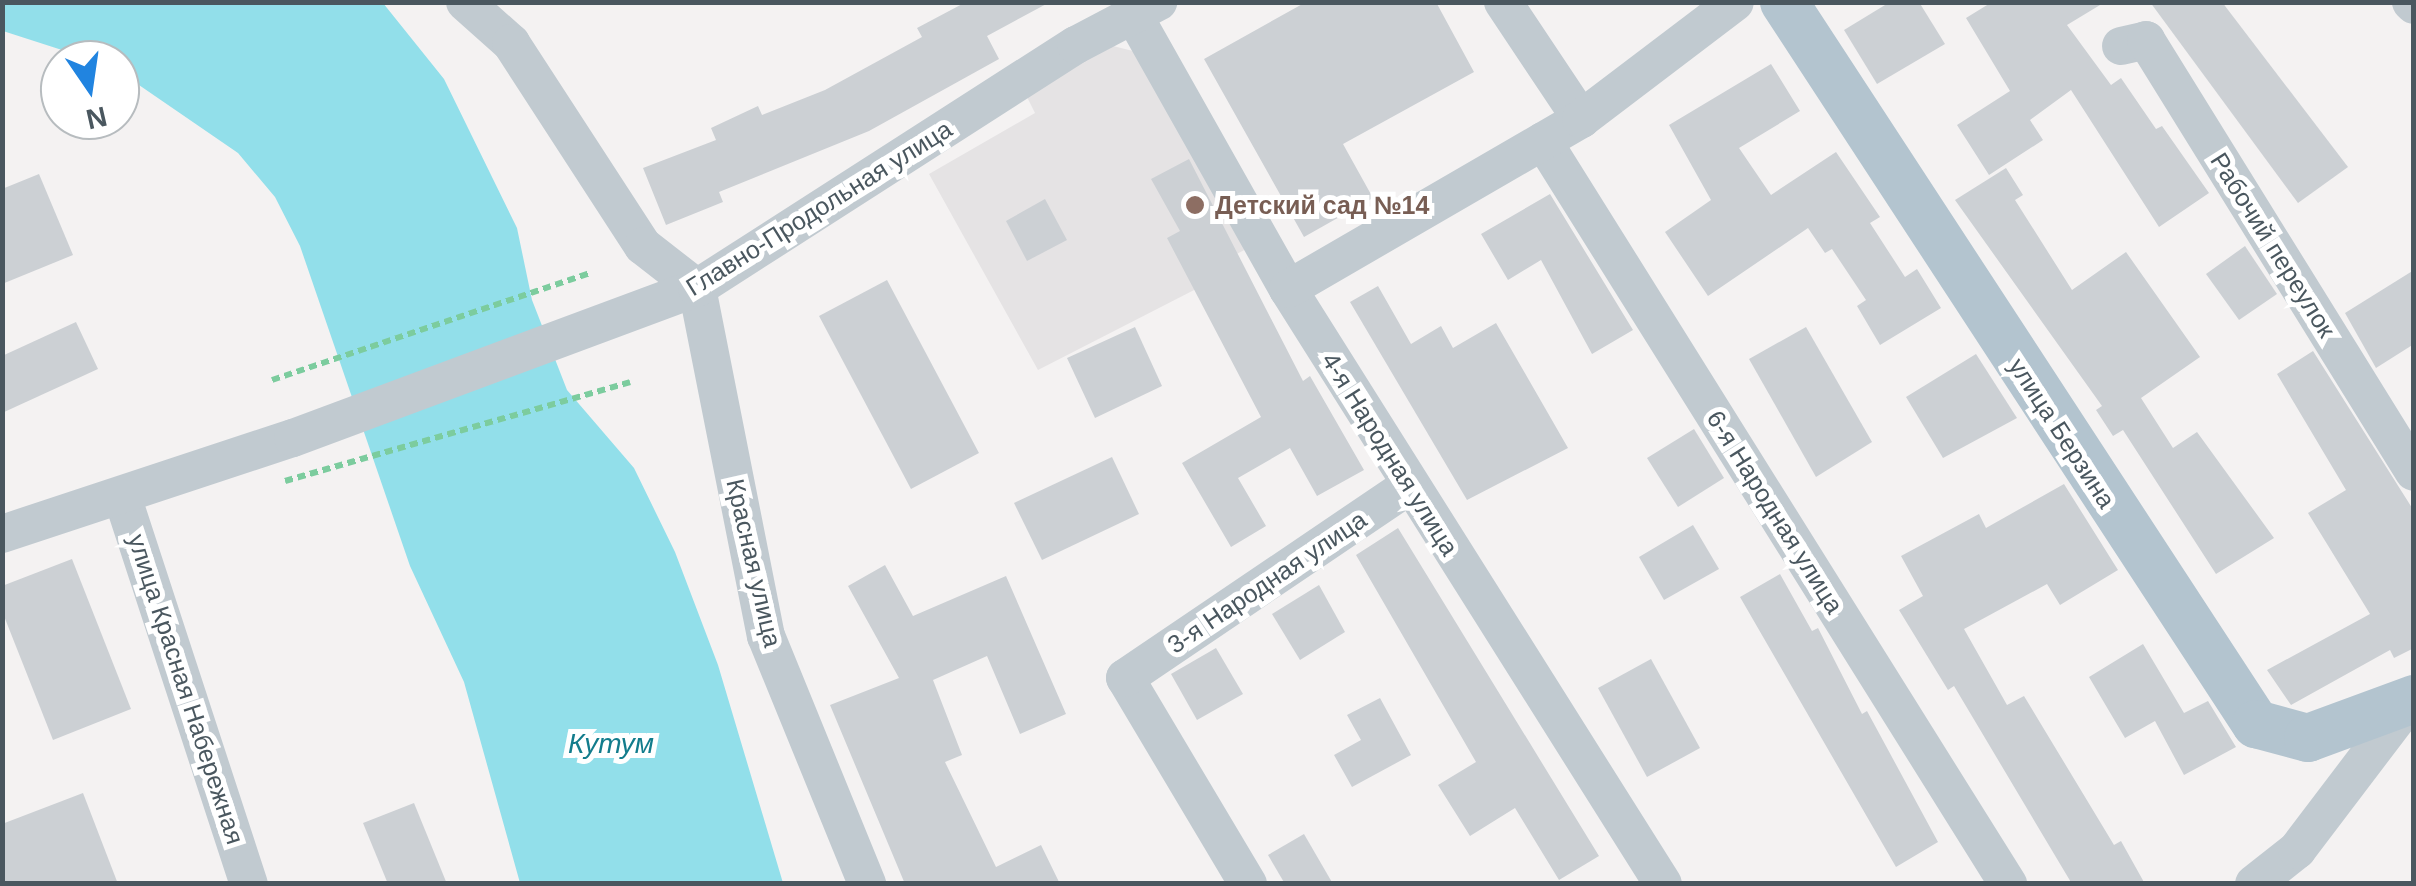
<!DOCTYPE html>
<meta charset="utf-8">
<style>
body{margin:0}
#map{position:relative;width:2416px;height:886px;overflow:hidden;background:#f4f2f2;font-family:Arial,sans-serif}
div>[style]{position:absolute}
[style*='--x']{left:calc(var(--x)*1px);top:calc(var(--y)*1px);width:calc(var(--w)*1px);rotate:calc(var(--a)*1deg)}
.education>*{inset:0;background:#e5e3e4}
.water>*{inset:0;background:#92dfea}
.building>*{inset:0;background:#ccd0d4}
.path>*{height:6px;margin-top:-3px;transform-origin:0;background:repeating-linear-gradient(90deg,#7ccc9e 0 8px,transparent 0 13px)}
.minor>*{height:38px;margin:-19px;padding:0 19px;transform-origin:19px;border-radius:19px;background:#c1cad0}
.major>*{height:48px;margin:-24px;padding:0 24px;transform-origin:24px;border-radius:24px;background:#b3c4cf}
.dots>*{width:28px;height:28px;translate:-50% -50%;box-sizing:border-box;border:5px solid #fff;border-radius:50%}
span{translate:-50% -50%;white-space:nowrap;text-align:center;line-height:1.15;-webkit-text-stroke:10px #fff;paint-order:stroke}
.education-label{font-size:25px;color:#785e54;font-weight:700}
.left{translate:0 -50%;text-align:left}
.street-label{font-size:25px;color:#4a575f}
.water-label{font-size:28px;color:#127c8c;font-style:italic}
.frame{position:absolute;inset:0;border:5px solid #4a575f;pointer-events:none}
.north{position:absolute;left:40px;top:40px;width:100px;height:100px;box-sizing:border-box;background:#fff;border:2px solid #b7bcbf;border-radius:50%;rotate:167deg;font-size:28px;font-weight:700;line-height:40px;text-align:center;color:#4a575f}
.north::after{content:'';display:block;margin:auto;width:35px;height:45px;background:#2184e0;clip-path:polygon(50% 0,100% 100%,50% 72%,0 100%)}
</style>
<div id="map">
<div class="education">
<div style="clip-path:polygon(1105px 44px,1137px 52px,1248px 248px,1233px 256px,1239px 267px,1038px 370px,929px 174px,1035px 113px,1024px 91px)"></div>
</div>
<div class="water">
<div style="clip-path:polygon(3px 3px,383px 3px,444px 79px,517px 228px,532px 300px,567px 390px,634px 468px,675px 552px,718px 665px,783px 883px,520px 883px,464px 682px,410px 566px,300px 246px,275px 197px,238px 153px,120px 72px,120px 60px,93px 60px,3px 31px)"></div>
</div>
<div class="building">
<div style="clip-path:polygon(966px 2px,1050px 2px,987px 36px,999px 59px,869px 131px,719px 192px,723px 202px,666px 225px,643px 168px,716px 140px,711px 128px,758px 106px,762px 115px,825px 90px,922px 37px,917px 28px)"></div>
<div style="clip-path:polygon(1306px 2px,1436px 2px,1474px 72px,1343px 144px,1373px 198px,1304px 237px,1204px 59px)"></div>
<div style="clip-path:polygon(1890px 2px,1919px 2px,1945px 44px,1877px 84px,1844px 30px)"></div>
<div style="clip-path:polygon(1992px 2px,2105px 2px,2067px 25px,2111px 85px,2121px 78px,2156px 129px,2162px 126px,2209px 193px,2159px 227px,2071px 90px,2030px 120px,2043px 140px,1989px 175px,1957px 125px,2010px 91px,1966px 18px)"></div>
<div style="clip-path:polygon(2150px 2px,2222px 2px,2348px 167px,2298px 203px)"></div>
<div style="clip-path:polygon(1771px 64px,1800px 111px,1739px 148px,1771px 195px,1836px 152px,1880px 217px,1870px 223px,1905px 277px,1917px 269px,1941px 308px,1880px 345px,1857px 306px,1866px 300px,1832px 249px,1825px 253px,1808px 228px,1708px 296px,1665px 232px,1711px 200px,1669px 125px)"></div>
<div style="clip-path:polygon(1189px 159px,1303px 381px,1310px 376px,1364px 470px,1317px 496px,1290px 448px,1238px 478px,1266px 526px,1231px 547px,1182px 463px,1261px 417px,1167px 238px,1180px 231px,1151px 179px)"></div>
<div style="clip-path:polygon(2006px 168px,2023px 195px,2015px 200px,2072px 290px,2126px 252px,2200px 357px,2141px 398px,2173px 448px,2197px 432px,2274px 538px,2216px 574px,2123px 430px,2113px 436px,2096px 410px,2102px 406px,1955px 200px)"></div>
<div style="clip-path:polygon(39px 174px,73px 255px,2px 284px,2px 189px)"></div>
<div style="clip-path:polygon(1550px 194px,1633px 330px,1592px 354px,1541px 260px,1508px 280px,1481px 234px)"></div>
<div style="clip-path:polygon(1045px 199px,1067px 240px,1027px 261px,1006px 221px)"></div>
<div style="clip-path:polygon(2245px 246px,2277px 294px,2239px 320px,2206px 274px)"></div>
<div style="clip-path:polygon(2414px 270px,2414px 344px,2376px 368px,2345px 313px)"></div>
<div style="clip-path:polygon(887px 280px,979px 453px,911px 489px,819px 316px)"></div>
<div style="clip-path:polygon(1378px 286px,1411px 344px,1441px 326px,1453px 348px,1496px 323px,1568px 448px,1467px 500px,1350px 302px)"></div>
<div style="clip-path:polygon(76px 322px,98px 369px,2px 413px,2px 356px)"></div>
<div style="clip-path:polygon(1135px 327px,1162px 386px,1095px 418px,1067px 358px)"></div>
<div style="clip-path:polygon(1806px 327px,1872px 442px,1816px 477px,1749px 359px)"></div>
<div style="clip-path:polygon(2313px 351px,2414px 511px,2414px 648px,2394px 658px,2390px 650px,2291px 705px,2267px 670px,2370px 614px,2308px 513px,2346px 490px,2277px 374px)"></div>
<div style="clip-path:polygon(1976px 354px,2017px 418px,1943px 458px,1906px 397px)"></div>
<div style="clip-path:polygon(1694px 429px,1724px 478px,1678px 507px,1647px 458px)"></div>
<div style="clip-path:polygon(1112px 457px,1139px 514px,1042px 560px,1014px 503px)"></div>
<div style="clip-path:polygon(2064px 484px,2118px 570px,2060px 605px,2047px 584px,1964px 629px,2007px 705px,2024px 696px,2114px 845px,2121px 841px,2145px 884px,2072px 884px,1954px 686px,1948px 690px,1899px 610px,1923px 596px,1901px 556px,1979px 514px,1986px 528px)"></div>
<div style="clip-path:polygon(1693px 525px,1719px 569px,1664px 600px,1639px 557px)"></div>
<div style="clip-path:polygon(1398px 528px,1599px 856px,1559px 880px,1515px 808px,1470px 836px,1438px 785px,1476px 762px,1356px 555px)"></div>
<div style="clip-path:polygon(72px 559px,131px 709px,53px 740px,2px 611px,2px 586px)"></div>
<div style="clip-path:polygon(885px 565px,913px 616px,1006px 576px,1066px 714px,1020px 734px,987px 656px,933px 680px,962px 755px,945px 762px,996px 867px,1041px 845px,1060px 884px,905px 884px,830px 705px,899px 678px,848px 586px)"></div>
<div style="clip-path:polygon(1780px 574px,1812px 631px,1818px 628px,1862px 714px,1867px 711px,1938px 842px,1896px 867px,1740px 597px)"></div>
<div style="clip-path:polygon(1319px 585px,1345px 632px,1300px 660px,1272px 614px)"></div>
<div style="clip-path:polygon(2143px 644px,2184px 713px,2208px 701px,2236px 747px,2184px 775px,2155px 721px,2125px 738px,2089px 677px)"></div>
<div style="clip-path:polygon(1216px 648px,1243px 694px,1197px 720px,1171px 674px)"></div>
<div style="clip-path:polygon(1651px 659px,1700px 748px,1647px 777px,1598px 688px)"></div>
<div style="clip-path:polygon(1380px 698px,1411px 755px,1352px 787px,1334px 755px,1361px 740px,1347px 715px)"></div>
<div style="clip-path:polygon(83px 793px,118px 884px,2px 884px,2px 824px)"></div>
<div style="clip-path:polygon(414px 803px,447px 884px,388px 884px,363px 823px)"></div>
<div style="clip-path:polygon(1304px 834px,1333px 884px,1285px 884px,1268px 855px)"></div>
</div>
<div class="path">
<div style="--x:272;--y:380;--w:336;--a:-18.6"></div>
<div style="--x:285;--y:481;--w:359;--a:-16"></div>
</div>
<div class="minor">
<div style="--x:465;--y:2;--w:62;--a:41.7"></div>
<div style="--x:511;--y:43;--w:242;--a:57"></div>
<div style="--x:643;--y:246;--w:68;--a:37.9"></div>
<div style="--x:1503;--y:2;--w:141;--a:56.3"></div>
<div style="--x:2411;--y:2;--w:4;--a:45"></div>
<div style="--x:1133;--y:14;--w:316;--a:60.6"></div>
<div style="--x:1288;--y:289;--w:703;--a:57.78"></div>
<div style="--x:2121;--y:46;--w:26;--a:-13"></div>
<div style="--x:2146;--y:40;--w:508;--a:58.19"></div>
<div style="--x:1543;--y:141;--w:877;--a:57.96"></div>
<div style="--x:697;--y:288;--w:355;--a:78.8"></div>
<div style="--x:766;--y:636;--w:268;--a:67.8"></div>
<div style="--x:1288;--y:289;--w:339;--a:-30.1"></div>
<div style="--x:1581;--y:119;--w:193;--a:-37.2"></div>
<div style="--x:122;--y:496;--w:408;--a:71.9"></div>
<div style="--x:2;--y:534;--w:306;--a:-18.3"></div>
<div style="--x:293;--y:438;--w:431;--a:-20.4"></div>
<div style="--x:697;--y:288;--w:450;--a:-32.7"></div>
<div style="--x:1076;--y:45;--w:93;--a:-27.7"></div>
<div style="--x:1248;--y:884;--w:240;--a:-120.8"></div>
<div style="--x:1125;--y:678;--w:343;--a:-34.1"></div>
<div style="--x:2254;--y:884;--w:55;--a:-38.3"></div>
<div style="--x:2297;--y:850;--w:187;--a:-52.8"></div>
</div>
<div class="major">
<div style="--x:1784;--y:2;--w:863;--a:56.83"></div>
<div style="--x:2256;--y:724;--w:54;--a:15.1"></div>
<div style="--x:2308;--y:738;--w:113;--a:-20.2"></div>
</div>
<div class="dots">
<div style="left:1195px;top:205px;background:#8d6e63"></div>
</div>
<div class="education-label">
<span class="left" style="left:1215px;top:205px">Детский сад №14</span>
</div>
<div class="street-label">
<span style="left:819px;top:208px;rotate:-32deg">Главно-Продольная улица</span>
<span style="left:2273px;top:245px;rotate:58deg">Рабочий переулок</span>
<span style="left:2062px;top:433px;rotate:57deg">улица Берзина</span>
<span style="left:1390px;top:454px;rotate:58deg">4-я Народная улица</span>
<span style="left:1775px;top:512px;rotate:58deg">6-я Народная улица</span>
<span style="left:754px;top:563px;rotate:77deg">Красная улица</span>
<span style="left:1267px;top:582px;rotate:-34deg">3-я Народная улица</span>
<span style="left:186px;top:689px;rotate:72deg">улица Красная Набережная</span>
</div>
<div class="water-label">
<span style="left:611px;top:744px">Кутум</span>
</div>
<div class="frame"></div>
<div class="north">N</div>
</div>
